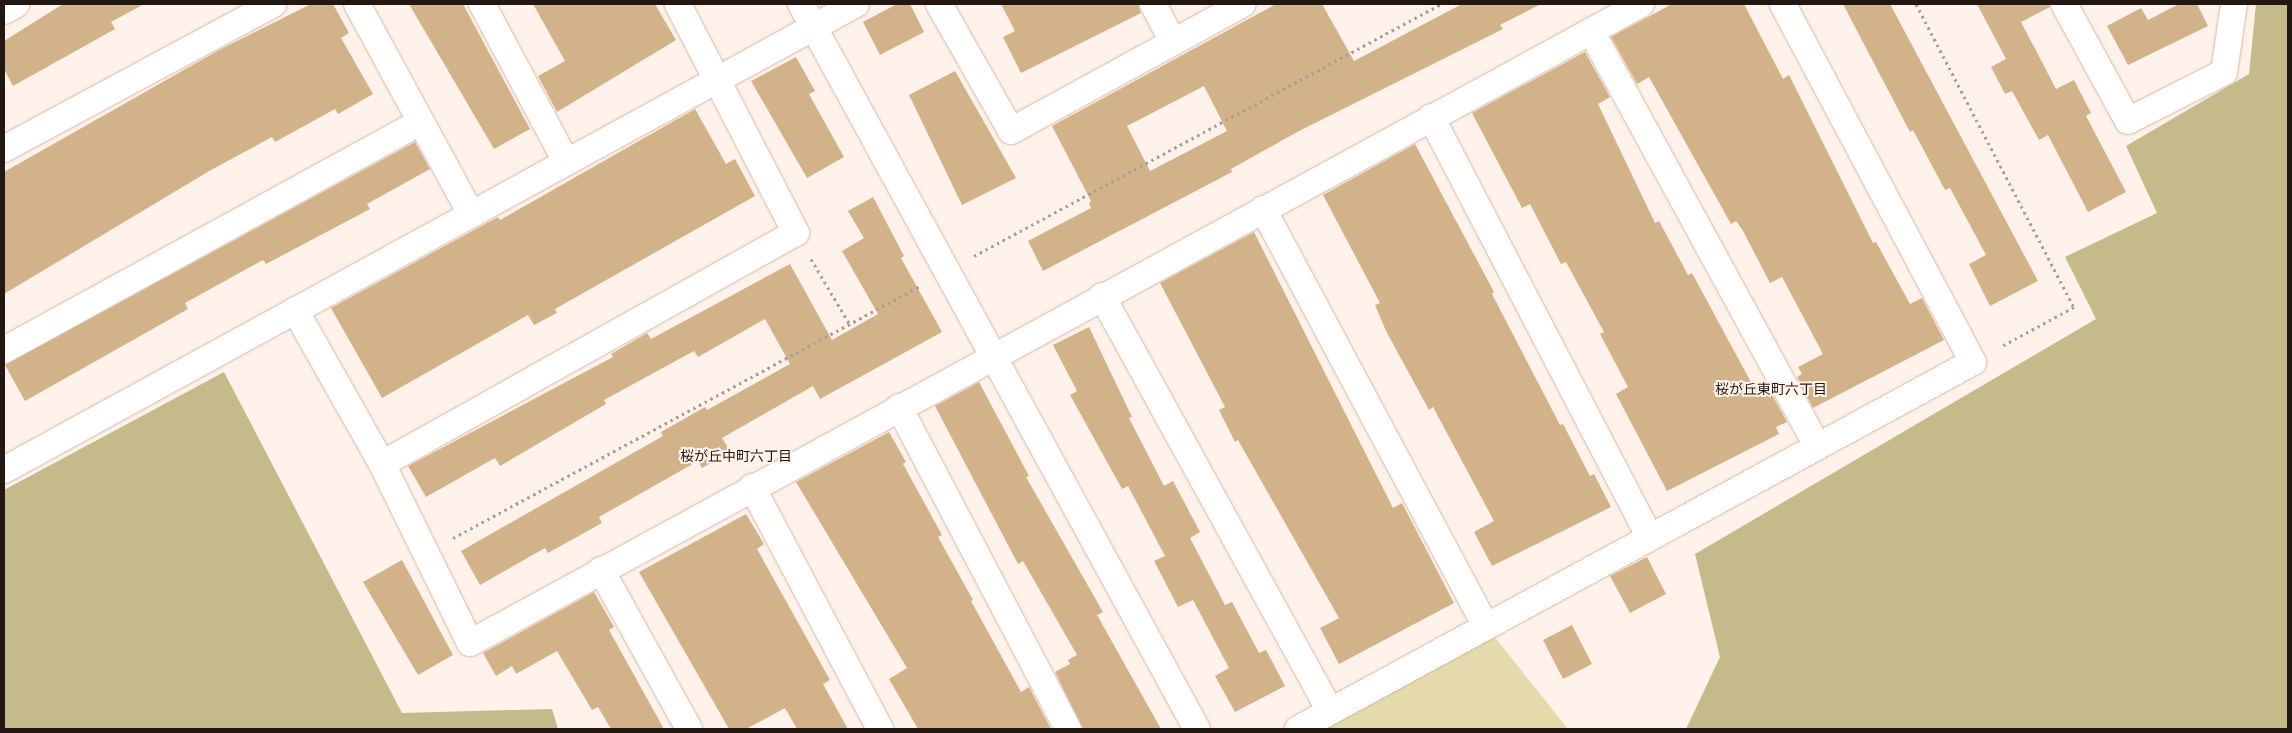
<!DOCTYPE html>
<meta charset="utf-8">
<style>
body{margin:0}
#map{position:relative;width:2292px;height:733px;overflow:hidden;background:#fff2ea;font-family:Helvetica,"Noto Sans JP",sans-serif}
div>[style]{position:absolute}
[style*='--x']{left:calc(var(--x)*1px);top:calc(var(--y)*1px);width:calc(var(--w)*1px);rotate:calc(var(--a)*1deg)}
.green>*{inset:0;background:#e4daac}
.forest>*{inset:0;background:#c4ba8a}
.building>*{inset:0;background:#d2b389}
.path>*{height:3px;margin-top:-1.5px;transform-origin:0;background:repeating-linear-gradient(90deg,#a99c95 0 2.5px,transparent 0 6.5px)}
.roads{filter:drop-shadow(0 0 1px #d6b8a5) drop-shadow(0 0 1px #d6b8a5)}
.minor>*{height:26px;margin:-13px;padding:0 13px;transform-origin:13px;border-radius:13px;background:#fff}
.tertiary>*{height:28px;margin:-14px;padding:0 14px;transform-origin:14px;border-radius:14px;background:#fff}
span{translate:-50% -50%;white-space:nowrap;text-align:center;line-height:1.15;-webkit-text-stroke:4px #fff2ea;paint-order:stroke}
.neighbourhood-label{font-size:14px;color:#231811}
.frame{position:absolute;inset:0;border:5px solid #231811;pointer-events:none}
</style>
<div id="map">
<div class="green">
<div style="clip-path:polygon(1486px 626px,1568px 729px,1297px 729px)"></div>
</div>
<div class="forest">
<div style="clip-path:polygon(2256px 4px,2288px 4px,2288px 729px,1686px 729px,1720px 657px,1695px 554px,2096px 319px,2065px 257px,2157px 213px,2126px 146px,2249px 74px)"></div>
<div style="clip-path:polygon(224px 372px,402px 713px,552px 709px,558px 729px,4px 729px,4px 490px)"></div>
</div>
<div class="building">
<div style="clip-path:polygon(63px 4px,144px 4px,111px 22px,115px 29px,13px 86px,4px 69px,4px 41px)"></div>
<div style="clip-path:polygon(311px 4px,333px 4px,349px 33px,341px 38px,373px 94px,338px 114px,335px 109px,275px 142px,272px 137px,211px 170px,4px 294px,4px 172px,219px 50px)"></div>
<div style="clip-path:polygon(409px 4px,463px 4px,530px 129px,494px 149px)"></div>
<div style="clip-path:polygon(533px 4px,655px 4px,676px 40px,557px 112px,538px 76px,565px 61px)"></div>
<div style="clip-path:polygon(897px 4px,910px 4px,924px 32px,880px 55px,863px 22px)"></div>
<div style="clip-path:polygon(1001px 4px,1138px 4px,1141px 13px,1021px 73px,1003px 37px,1015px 31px)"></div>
<div style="clip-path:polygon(evenodd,1276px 4px,1322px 4px,1354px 61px,1462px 4px,1541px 4px,1500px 25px,1503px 29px,1299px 131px,1231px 169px,1232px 172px,1043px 271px,1028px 241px,1091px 208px,1089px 203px,1091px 201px,1052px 126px,1276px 4px,1204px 86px,1227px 131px,1150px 171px,1127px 126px,1204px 86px)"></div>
<div style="clip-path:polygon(1672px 4px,1744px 4px,1783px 79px,1789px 75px,1873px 243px,1876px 242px,1910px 304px,1922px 298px,1944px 340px,1813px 408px,1797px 377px,1802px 374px,1798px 367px,1823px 354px,1782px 277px,1770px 283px,1742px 229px,1736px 221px,1731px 224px,1649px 77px,1637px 84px,1611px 37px)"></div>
<div style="clip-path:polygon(1843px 4px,1890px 4px,2038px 281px,1990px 306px,1969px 264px,1986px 255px,1950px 188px,1945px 190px,1913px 130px,1910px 132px)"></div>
<div style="clip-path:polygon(1977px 4px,2049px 4px,2050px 7px,2021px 22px,2056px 89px,2074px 80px,2091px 113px,2086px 116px,2126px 192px,2088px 212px,2048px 135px,2039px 140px,2012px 91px,2005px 94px,1991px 67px,2006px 59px)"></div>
<div style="clip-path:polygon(2179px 4px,2197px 4px,2208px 26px,2128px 65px,2107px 26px,2141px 8px,2148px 20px)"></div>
<div style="clip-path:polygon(1585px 52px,1610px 97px,1598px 104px,1655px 223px,1659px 221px,1688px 275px,1692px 273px,1759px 397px,1770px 391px,1787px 422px,1776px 427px,1779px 434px,1667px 491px,1616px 394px,1628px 387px,1600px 334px,1604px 332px,1566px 262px,1561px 264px,1530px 204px,1522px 208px,1472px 113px)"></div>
<div style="clip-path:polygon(796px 57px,815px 91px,809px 94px,844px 157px,807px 178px,751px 81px)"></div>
<div style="clip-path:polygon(955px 71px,1016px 178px,962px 205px,909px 95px)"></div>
<div style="clip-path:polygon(695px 109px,726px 164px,735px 159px,755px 196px,555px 309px,557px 313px,534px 325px,528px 315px,382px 398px,331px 308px,498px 217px,500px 220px)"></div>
<div style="clip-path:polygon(415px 142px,430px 169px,367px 204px,370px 209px,266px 264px,263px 260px,185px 303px,188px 309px,25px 401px,5px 365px)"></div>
<div style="clip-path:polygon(1415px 144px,1494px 292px,1492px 294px,1560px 425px,1563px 424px,1590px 476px,1594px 474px,1611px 507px,1492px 566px,1474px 532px,1494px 521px,1433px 407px,1429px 410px,1386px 331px,1375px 305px,1380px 303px,1323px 195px)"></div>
<div style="clip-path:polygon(873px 197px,904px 256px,901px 258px,942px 332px,820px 399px,813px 386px,722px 438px,731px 452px,702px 468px,698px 461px,599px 517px,602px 523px,548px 553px,545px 548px,480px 585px,461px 551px,663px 436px,661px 432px,705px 407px,707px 410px,790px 364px,765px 319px,698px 357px,694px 351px,604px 400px,606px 404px,500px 466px,495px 458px,426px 497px,408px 466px,613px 357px,611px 354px,647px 333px,651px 339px,790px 264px,832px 340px,878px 314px,842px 251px,864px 238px,848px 211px)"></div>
<div style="clip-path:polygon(1254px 232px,1393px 508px,1402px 503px,1454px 603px,1339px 664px,1320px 628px,1339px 618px,1238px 440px,1235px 442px,1219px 410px,1225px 407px,1160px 283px)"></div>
<div style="clip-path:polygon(1089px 327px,1132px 417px,1129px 418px,1164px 486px,1173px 481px,1200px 532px,1190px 538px,1225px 605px,1232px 602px,1259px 653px,1266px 650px,1285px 686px,1235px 712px,1215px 676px,1229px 668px,1193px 600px,1178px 607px,1154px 561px,1165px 556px,1128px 486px,1122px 489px,1070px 395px,1077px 391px,1053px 345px)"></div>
<div style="clip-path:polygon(979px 382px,1029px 476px,1026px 477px,1103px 612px,1097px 615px,1161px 729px,1083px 729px,1055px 672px,1070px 664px,1068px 660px,1077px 655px,1023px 561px,1018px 564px,935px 406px)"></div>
<div style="clip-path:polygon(889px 432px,906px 462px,903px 464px,942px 535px,938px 537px,973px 600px,971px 601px,1021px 692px,1029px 687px,1051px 729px,918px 729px,889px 679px,907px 668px,796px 482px)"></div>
<div style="clip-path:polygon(746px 514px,764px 544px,757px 549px,830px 680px,823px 684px,848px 729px,797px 729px,785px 708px,746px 729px,729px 729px,639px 572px)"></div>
<div style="clip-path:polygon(1647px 557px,1666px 594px,1630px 613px,1610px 576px)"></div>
<div style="clip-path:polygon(402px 560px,453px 655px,418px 675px,363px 582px)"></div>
<div style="clip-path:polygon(594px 592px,614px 627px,609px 630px,664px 729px,611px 729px,598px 707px,592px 710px,557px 651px,516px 674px,512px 666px,496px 676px,483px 653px)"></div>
<div style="clip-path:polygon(1572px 625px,1592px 664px,1563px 679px,1543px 640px)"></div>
</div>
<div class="path">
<div style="--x:1916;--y:4;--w:342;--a:62.5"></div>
<div style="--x:2074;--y:307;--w:84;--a:151.6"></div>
<div style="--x:974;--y:256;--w:531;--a:-28.35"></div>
<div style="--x:811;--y:259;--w:77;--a:59.4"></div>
<div style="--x:453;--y:538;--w:531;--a:-28.35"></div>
</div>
<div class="roads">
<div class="minor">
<div style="--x:357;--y:4;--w:239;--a:61.5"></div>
<div style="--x:482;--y:4;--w:178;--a:61.9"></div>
<div style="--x:801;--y:4;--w:826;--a:61.36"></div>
<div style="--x:939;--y:4;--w:146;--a:60.4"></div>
<div style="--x:1011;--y:131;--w:264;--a:-28.7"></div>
<div style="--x:1153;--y:4;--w:43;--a:62.2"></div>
<div style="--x:2064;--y:4;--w:133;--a:61.3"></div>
<div style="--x:2128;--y:121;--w:108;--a:-27"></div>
<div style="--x:2224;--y:72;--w:69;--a:-81.6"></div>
<div style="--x:1591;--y:31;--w:473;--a:61.4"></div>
<div style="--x:1431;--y:117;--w:474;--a:62.5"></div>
<div style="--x:4;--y:149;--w:306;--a:-28.3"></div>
<div style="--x:1263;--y:209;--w:473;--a:61.9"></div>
<div style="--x:1102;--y:296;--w:474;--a:61.2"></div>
<div style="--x:295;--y:310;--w:177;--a:60.5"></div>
<div style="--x:382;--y:464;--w:474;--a:-29.2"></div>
<div style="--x:796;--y:233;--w:258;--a:-117.3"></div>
<div style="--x:4;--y:350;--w:475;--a:-28.7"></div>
<div style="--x:899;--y:407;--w:364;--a:62.3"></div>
<div style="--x:382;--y:464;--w:199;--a:63.8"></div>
<div style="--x:470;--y:643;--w:1334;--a:-28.62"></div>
<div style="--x:4;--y:470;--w:971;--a:-28.68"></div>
<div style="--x:752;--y:487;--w:274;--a:62.1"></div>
<div style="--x:601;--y:570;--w:182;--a:61"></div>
<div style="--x:1298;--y:729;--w:768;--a:-28.53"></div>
<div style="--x:1973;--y:362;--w:405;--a:-118"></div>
</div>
<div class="tertiary">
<div style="--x:4;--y:10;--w:13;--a:-29"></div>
</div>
</div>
<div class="neighbourhood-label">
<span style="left:1771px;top:389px">桜が丘東町六丁目</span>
<span style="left:736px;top:456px">桜が丘中町六丁目</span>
</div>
<div class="frame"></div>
</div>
